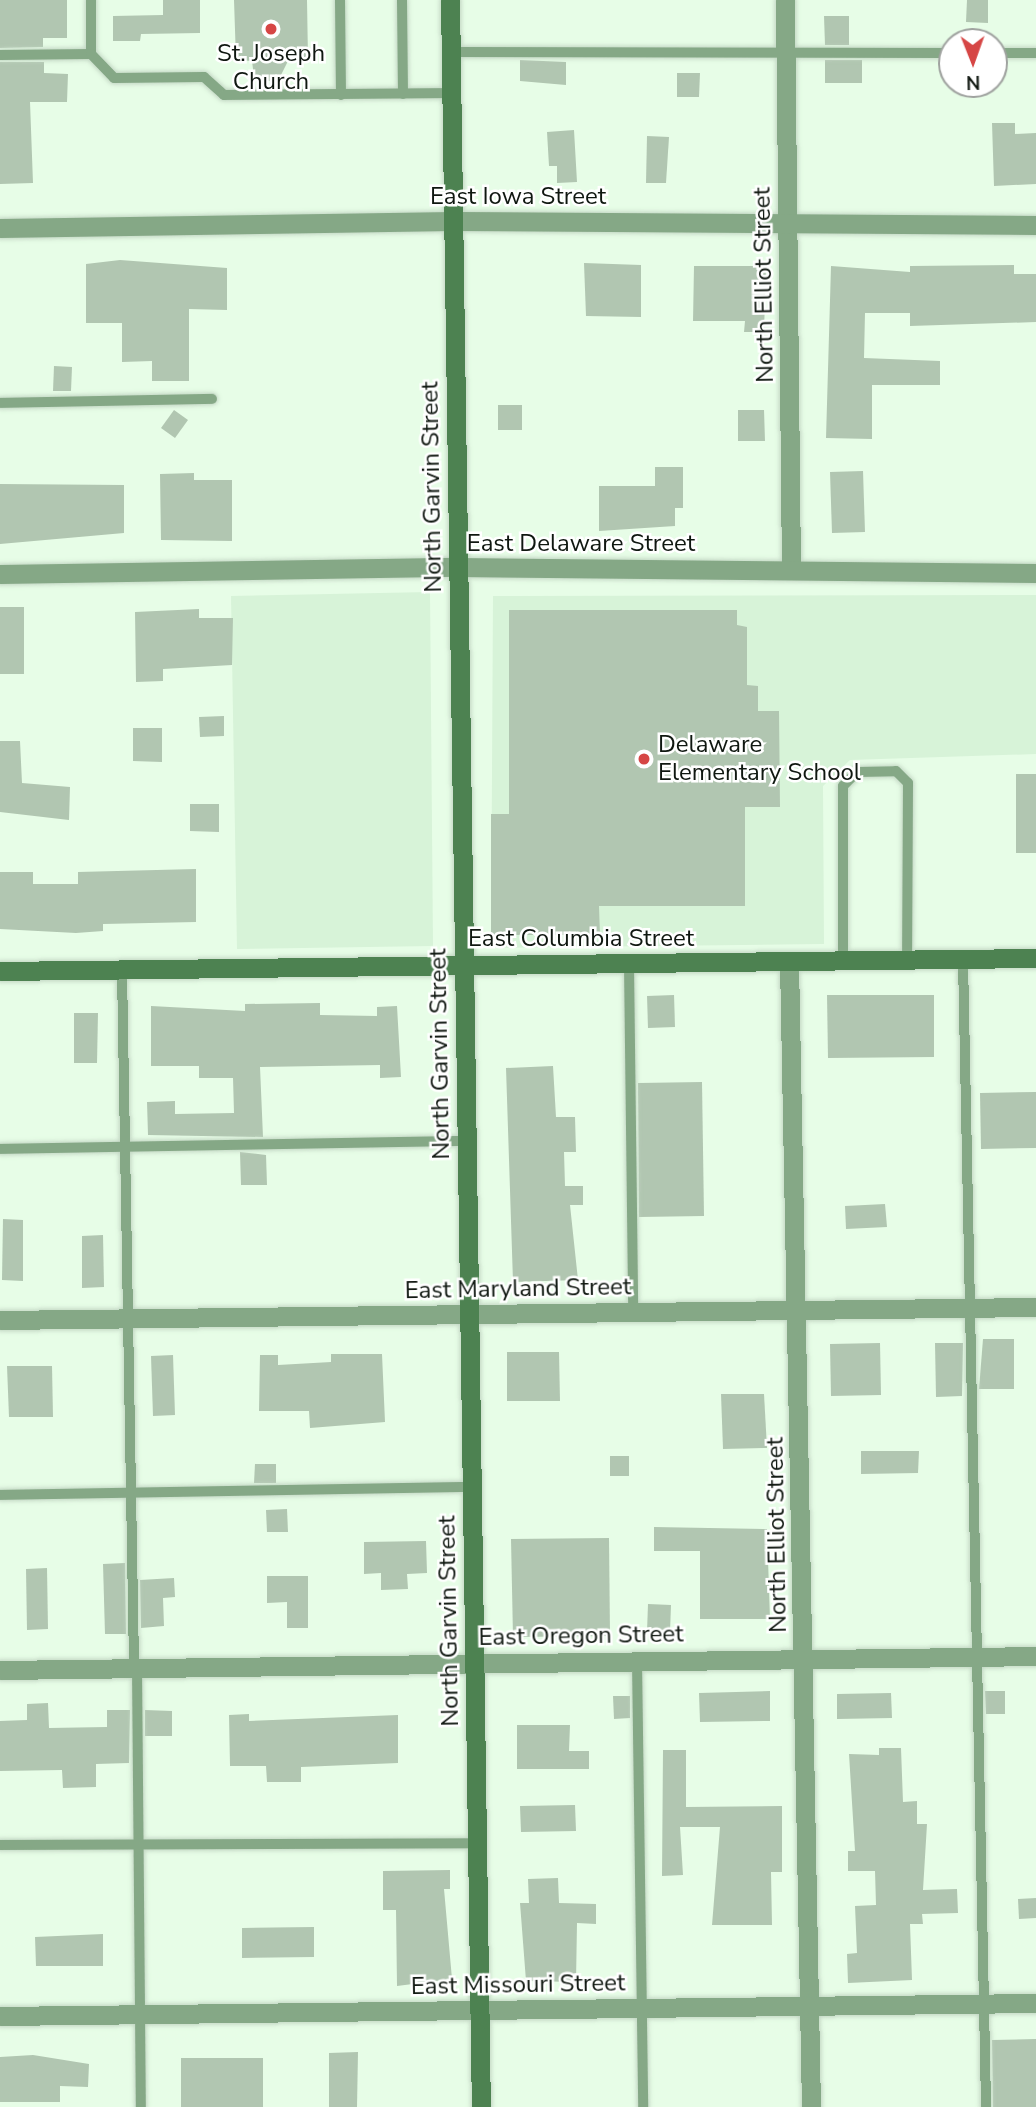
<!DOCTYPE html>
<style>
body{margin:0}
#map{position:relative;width:1036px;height:2107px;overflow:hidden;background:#e7fde7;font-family:"Nunito Sans",sans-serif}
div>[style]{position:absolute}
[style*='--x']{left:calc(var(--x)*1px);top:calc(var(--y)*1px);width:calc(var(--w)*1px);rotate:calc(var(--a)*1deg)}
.built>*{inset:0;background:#d7f3d8}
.building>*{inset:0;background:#b1c6b1}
.roads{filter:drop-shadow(0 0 2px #c4d8c5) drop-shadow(0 0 2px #c4d8c5)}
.service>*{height:10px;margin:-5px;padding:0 5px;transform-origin:5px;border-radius:5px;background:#85a886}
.minor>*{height:19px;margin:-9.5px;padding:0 9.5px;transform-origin:9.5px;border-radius:9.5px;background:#85a886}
.secondary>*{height:19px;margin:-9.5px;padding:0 9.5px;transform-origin:9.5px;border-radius:9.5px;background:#4d8251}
.dots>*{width:19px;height:19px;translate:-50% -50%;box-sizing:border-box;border:4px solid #fff;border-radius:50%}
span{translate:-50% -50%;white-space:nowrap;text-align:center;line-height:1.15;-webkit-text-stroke:5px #fff;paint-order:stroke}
.poi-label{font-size:24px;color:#0f1710}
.left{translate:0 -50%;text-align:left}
.street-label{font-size:24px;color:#0f1710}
.north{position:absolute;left:938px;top:28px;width:70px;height:70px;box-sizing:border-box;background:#fff;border:2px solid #9fa29f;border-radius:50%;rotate:179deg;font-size:19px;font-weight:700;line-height:28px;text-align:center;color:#0f1710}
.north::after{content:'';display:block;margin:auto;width:24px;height:32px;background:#d64645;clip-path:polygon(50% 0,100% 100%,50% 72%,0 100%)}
</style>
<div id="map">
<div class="built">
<div style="clip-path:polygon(430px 592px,433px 946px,237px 949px,231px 596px)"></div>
<div style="clip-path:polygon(1036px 595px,1036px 754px,850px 760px,823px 786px,824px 944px,491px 948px,493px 596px)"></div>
</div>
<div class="building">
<div style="clip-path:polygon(0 0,67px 0,67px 38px,43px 38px,43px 47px,0 48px)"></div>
<div style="clip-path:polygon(163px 0,200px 0,200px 33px,141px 34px,140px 41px,113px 41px,113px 16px,163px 15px)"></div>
<div style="clip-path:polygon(234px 0,307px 0,308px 59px,288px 61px,277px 83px,254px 77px,252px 61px,236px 60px)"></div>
<div style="clip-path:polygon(967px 0,988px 0,988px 23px,966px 22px)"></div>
<div style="clip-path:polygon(824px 16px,849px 16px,849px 45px,825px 45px)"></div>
<div style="clip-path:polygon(520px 60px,566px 62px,566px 85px,520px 81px)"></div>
<div style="clip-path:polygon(825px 60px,862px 60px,862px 83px,825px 83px)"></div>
<div style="clip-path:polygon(0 62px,44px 62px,44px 73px,68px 74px,67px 102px,30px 102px,33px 183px,0 184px)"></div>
<div style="clip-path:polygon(677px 73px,700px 73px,699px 97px,677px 97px)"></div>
<div style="clip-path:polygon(992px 123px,1015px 123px,1015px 134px,1036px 133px,1036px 184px,994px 186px)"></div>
<div style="clip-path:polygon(574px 130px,577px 182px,557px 183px,557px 166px,549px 166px,547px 132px)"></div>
<div style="clip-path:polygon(647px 136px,669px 137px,666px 183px,646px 183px)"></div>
<div style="clip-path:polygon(120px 260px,227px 268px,227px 310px,189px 309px,189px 381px,152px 381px,152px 361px,122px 362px,122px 323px,86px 323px,86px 264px)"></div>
<div style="clip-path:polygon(584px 263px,641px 265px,641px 317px,586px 316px)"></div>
<div style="clip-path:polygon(1014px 265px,1014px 274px,1036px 274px,1036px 322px,910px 326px,910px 313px,865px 313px,864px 358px,940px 361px,940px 385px,872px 385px,872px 439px,826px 438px,831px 266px,910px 272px,910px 266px)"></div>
<div style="clip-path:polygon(694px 266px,766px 266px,764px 332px,744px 332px,745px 321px,693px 321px)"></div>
<div style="clip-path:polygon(54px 366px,72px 367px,71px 391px,53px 391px)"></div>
<div style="clip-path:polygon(498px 405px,522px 405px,522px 430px,498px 430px)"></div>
<div style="clip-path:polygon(174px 410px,188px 420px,175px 438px,161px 428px)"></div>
<div style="clip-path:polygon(738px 410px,764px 410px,765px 441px,738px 441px)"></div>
<div style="clip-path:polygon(655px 467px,683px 467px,683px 508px,675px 508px,675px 526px,599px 531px,599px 486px,655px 486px)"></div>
<div style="clip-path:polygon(863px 471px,865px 532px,832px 533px,830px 472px)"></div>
<div style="clip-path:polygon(194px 473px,194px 480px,232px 480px,232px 541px,161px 540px,160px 474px)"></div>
<div style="clip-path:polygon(0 484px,124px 485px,124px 533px,0 544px)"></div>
<div style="clip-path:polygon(0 607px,24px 607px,24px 674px,0 674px)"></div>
<div style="clip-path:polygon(199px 609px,199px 618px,233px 618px,232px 665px,163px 669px,163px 681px,136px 682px,135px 612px)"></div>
<div style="clip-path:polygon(509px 610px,737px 610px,737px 625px,747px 627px,747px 685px,758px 686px,758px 711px,779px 711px,780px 807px,745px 807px,745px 906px,599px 906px,600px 935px,491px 935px,491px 814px,509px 814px)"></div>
<div style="clip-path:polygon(224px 716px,224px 736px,200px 737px,199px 717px)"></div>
<div style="clip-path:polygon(133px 728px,162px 728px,162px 762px,133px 761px)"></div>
<div style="clip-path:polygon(0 741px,20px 741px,22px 783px,70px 787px,69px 820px,0 812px)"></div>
<div style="clip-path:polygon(1016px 774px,1036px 774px,1036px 853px,1016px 853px)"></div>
<div style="clip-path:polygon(190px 804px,219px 804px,219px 832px,190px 831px)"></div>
<div style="clip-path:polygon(196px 869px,196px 922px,103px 924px,103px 931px,76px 933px,0 929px,0 872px,33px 872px,33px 884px,78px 884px,78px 872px)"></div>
<div style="clip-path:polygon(674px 995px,675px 1027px,648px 1028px,647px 996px)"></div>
<div style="clip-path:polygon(827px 995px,934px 995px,934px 1057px,828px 1058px)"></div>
<div style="clip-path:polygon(320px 1003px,320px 1015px,377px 1016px,377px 1007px,397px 1006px,401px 1077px,380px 1078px,380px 1065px,260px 1067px,263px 1137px,148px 1135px,147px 1102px,175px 1101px,175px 1114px,234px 1113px,233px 1078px,199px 1078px,199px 1066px,151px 1066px,151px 1006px,245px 1011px,245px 1004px)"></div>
<div style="clip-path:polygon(74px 1013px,98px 1013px,97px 1063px,74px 1063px)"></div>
<div style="clip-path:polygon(553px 1066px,556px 1117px,575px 1117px,576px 1152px,564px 1152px,565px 1186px,583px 1186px,583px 1205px,570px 1205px,578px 1280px,513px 1282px,506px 1068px)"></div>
<div style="clip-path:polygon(702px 1082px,704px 1216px,639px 1217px,638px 1083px)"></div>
<div style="clip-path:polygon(1036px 1092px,1036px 1148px,981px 1149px,980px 1093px)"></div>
<div style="clip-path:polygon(240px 1152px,266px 1155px,267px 1185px,241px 1185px)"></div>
<div style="clip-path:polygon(885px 1204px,887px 1227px,846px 1229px,845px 1206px)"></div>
<div style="clip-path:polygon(3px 1219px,23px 1220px,23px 1281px,2px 1280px)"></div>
<div style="clip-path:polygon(103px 1235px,104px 1287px,82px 1288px,82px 1236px)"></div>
<div style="clip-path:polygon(983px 1339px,1014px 1339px,1014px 1389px,979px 1389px)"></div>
<div style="clip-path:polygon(880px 1343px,881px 1395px,831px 1396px,830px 1344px)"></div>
<div style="clip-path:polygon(935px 1343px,963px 1343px,962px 1396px,936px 1397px)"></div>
<div style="clip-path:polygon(507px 1352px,559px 1352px,560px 1401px,507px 1401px)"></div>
<div style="clip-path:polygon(331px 1354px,382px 1354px,385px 1422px,310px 1428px,309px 1411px,259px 1411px,260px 1355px,278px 1355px,278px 1365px,331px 1362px)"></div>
<div style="clip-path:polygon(173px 1355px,175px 1415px,153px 1416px,151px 1356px)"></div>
<div style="clip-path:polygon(7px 1366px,52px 1366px,53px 1417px,9px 1417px)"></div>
<div style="clip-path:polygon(721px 1394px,764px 1394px,767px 1448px,723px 1449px)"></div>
<div style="clip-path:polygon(861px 1451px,919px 1451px,918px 1473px,861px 1474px)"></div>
<div style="clip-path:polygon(610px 1456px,629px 1456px,629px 1476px,610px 1476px)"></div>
<div style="clip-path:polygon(255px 1464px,276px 1464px,276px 1483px,254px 1483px)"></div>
<div style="clip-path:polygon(287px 1509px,288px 1532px,267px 1532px,266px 1510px)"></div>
<div style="clip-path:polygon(654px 1527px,767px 1529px,770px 1619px,700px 1619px,700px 1551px,654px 1551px)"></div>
<div style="clip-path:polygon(609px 1538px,610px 1636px,513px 1637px,511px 1539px)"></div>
<div style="clip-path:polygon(426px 1541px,427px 1573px,407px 1574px,408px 1589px,381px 1590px,381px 1573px,364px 1574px,364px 1542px)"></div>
<div style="clip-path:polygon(125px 1563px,126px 1634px,105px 1634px,103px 1564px)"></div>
<div style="clip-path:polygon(47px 1568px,48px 1629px,27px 1630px,26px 1569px)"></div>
<div style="clip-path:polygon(267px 1576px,308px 1576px,308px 1628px,287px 1628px,287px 1602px,267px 1603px)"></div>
<div style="clip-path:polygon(174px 1578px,175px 1597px,163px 1598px,164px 1626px,141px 1628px,140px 1580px)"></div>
<div style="clip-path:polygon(648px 1604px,671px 1605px,670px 1632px,647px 1632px)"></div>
<div style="clip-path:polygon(770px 1691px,770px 1721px,700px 1722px,699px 1693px)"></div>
<div style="clip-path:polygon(985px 1691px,1005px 1691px,1005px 1714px,986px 1714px)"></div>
<div style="clip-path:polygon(891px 1693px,892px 1718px,837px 1719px,837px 1694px)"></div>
<div style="clip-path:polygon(613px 1696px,630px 1696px,630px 1718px,614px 1719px)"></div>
<div style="clip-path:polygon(48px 1703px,49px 1728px,107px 1727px,107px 1710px,130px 1710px,129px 1763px,96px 1764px,96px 1787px,63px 1788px,62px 1770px,0 1771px,0 1721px,27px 1720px,27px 1704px)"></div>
<div style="clip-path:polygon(145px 1710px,172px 1711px,172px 1736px,145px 1736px)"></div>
<div style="clip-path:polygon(249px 1714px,249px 1721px,398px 1715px,398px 1763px,301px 1767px,301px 1782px,267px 1782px,266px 1766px,230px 1766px,229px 1715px)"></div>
<div style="clip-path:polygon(517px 1725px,570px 1725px,569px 1751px,589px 1751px,589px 1769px,517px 1769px)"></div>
<div style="clip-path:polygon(879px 1748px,901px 1748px,903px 1802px,917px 1801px,917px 1824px,927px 1824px,923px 1890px,957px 1889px,958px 1913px,922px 1914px,923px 1924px,910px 1924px,912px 1980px,848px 1983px,847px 1954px,857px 1953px,855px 1906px,876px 1905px,875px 1871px,848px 1871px,848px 1851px,855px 1851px,849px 1754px,879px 1755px)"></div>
<div style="clip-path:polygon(663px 1750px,686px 1750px,686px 1807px,782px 1806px,782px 1872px,771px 1872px,772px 1925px,712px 1925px,720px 1827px,680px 1827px,683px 1875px,662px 1876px)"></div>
<div style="clip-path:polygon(575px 1805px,576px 1831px,521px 1832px,520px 1806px)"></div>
<div style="clip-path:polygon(450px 1870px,450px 1889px,444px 1889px,452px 1979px,397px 1986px,396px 1910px,383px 1910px,383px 1871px)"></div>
<div style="clip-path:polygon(558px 1878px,559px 1903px,596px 1904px,596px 1924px,577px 1923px,576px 1982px,526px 1981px,520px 1903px,529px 1903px,528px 1879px)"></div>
<div style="clip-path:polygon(1036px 1898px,1036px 1918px,1019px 1919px,1018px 1899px)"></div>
<div style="clip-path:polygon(314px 1927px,314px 1957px,242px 1958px,242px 1928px)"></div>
<div style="clip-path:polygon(103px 1934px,103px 1966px,36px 1966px,35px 1937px)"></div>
<div style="clip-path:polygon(1036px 2039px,1036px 2107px,993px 2107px,992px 2040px)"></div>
<div style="clip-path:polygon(358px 2052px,357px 2107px,329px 2107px,329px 2053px)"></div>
<div style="clip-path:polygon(33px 2055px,89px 2064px,88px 2087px,60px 2086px,60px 2102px,0 2102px,0 2057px)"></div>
<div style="clip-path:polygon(181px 2058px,263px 2058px,263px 2107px,181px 2107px)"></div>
</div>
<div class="roads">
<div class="service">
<div style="--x:340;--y:0;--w:95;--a:89.4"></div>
<div style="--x:402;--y:0;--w:94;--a:89.4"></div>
<div style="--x:451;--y:52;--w:501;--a:0.11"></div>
<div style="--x:994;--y:53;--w:42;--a:0"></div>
<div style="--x:91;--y:54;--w:54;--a:-90"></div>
<div style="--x:0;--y:55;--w:91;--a:-0.6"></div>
<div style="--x:91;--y:54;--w:33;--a:46"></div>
<div style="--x:114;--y:78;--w:90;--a:-0.6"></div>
<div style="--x:204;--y:77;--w:27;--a:42"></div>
<div style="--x:224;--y:95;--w:227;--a:-0.5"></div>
<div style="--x:0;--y:403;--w:212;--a:-1.1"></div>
<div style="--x:963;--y:959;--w:1148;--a:88.85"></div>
<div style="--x:843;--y:960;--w:174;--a:-90"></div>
<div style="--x:843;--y:786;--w:20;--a:-45"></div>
<div style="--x:857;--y:772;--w:39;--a:-1"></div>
<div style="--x:896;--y:771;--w:17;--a:45"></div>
<div style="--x:908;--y:783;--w:177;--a:90.3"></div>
<div style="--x:629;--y:964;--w:348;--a:89.3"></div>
<div style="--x:122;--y:970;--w:697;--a:89.01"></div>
<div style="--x:0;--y:1149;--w:466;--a:-1"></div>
<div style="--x:0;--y:1495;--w:471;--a:-1"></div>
<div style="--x:637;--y:1661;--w:446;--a:89.2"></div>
<div style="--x:137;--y:1667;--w:440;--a:89.5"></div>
<div style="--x:0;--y:1845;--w:477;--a:-0.2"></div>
</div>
<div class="minor">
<div style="--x:785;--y:0;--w:570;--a:89.4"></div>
<div style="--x:0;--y:228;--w:453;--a:-0.9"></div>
<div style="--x:453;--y:221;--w:583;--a:0.39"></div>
<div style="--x:0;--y:574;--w:457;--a:-0.9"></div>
<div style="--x:457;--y:567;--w:579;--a:0.59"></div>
<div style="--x:789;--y:962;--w:1145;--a:88.9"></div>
<div style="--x:0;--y:1320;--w:1036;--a:-0.72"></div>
<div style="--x:0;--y:1670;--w:1036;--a:-0.77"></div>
<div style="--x:0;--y:2016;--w:1036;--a:-0.72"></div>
</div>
<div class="secondary">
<div style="--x:450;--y:0;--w:2107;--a:89.16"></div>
<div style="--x:0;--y:971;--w:1036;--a:-0.72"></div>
</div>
</div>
<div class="dots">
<div style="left:271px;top:29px;background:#d64645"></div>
<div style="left:644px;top:759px;background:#d64645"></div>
</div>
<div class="poi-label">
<span style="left:271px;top:68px">St. Joseph<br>Church</span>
<span class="left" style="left:658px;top:759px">Delaware<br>Elementary School</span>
</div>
<div class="street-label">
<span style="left:518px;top:197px">East Iowa Street</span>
<span style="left:764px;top:285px;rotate:-91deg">North Elliot Street</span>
<span style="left:432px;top:487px;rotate:-91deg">North Garvin Street</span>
<span style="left:581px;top:544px">East Delaware Street</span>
<span style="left:581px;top:939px">East Columbia Street</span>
<span style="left:440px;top:1054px;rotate:-91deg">North Garvin Street</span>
<span style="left:518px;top:1289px;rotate:-1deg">East Maryland Street</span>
<span style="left:777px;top:1535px;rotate:-91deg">North Elliot Street</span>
<span style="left:449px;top:1621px;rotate:-91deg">North Garvin Street</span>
<span style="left:581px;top:1636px;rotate:-1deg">East Oregon Street</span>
<span style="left:518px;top:1985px;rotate:-1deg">East Missouri Street</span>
</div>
<div class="north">N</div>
</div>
